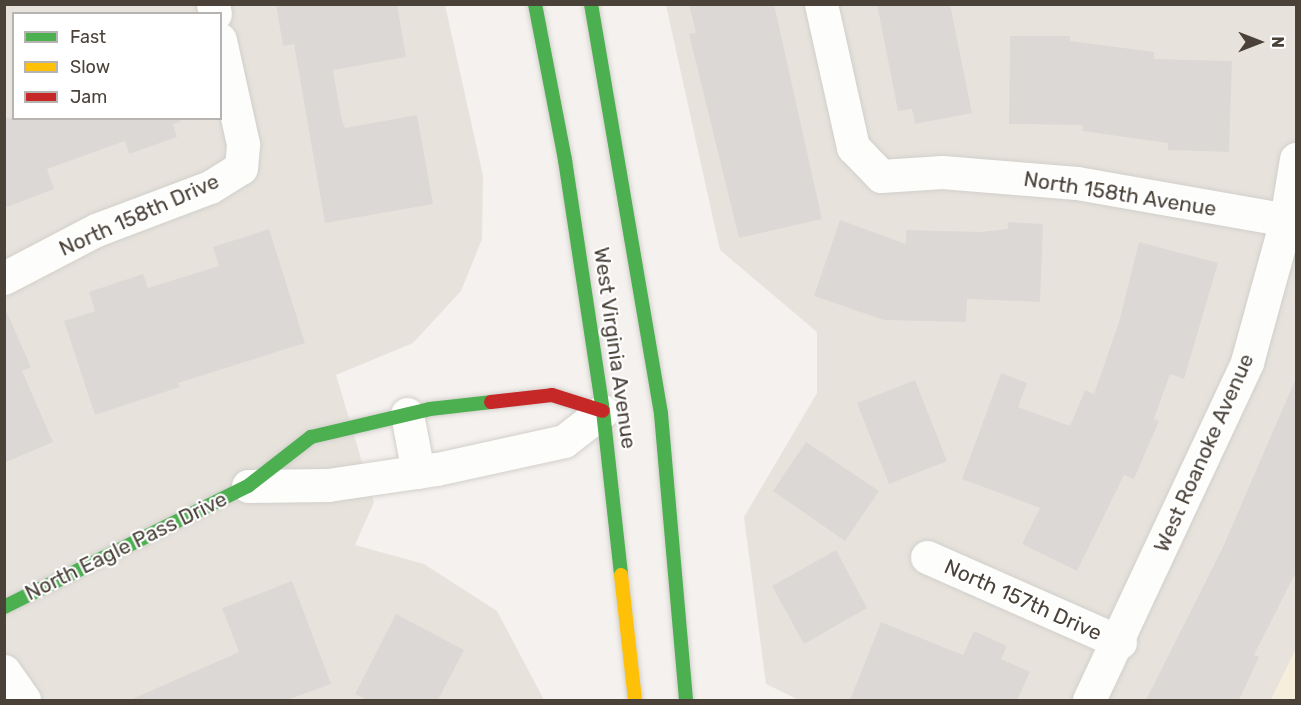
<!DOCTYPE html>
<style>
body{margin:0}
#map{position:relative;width:1301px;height:705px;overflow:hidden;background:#f4f1ee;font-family:Rubik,sans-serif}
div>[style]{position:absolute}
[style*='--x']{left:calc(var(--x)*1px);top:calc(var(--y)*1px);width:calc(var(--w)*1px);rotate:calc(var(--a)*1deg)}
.residential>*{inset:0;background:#e7e3dc}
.sand>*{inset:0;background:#f6eeda}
.building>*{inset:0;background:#dcd8d5}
.roads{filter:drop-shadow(0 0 2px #d2cfcb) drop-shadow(0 0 2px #d2cfcb)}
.street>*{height:33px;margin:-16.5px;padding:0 16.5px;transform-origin:16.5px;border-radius:16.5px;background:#fdfdfc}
.fast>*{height:14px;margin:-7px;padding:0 7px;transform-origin:7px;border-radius:7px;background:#4caf50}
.slow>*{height:14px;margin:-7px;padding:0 7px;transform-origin:7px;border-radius:7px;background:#ffc107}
.jam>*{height:14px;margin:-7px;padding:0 7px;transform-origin:7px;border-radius:7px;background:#c62828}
span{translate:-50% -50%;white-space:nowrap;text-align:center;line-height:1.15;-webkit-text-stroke:4.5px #fff;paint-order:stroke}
.street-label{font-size:21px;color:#4a4239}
.frame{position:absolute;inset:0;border:6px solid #4a4239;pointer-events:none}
.legend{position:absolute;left:12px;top:12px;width:210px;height:108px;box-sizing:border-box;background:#fff;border:2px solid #b7b3b0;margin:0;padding:8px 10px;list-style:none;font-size:18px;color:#4a4239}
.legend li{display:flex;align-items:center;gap:12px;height:30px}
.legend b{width:30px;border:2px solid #b7b3b0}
.north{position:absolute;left:1229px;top:12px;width:60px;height:60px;-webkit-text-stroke:4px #fff;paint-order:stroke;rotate:90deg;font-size:16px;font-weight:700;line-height:24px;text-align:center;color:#4a4239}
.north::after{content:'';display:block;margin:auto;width:21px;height:27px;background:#4a4239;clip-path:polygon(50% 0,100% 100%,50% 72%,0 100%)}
</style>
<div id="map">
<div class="residential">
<div style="clip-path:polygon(evenodd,4px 5px,445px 5px,483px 176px,482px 239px,461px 291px,413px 343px,336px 375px,374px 502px,355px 545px,424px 564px,497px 611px,544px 700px,5px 700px,4px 5px,14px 14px,220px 14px,220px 118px,14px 118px,14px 14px)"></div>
<div style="clip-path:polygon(666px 5px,1296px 5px,1296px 649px,1271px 700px,799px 700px,766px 684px,744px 517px,817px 393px,817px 332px,720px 250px)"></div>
</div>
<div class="sand">
<div style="clip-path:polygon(1296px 649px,1296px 700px,1271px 700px)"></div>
</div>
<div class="building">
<div style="clip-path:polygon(276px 4px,397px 4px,406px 57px,333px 70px,341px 116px,345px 128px,417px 115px,433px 204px,325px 223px,294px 44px,283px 46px)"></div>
<div style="clip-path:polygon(689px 4px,774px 4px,822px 219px,739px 238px,689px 34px,696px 33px)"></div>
<div style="clip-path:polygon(877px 4px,950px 4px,972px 113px,915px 124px,912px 109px,898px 111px)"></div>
<div style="clip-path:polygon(1010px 36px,1070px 36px,1070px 41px,1154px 52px,1154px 59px,1232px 61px,1229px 152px,1168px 150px,1168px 143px,1082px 131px,1083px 125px,1009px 124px)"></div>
<div style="clip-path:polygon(4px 118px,180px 118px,180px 122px,173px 124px,177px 137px,129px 154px,125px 141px,47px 169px,54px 189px,4px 208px)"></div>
<div style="clip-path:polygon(840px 220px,906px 244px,906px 230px,981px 232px,1008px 229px,1008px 222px,1043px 224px,1040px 302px,967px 299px,966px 322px,884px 320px,814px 296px)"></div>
<div style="clip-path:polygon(269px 229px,305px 343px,178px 383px,180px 387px,95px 415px,64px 321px,95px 311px,89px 292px,143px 274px,148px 288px,219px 266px,213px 247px)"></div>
<div style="clip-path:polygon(1139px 242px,1218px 263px,1184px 379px,1170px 374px,1154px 419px,1159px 421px,1134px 479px,1124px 475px,1077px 571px,1022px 544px,1040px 508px,962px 479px,1001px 373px,1027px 383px,1018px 407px,1070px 426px,1085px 390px,1094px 394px,1119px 322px)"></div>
<div style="clip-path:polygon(4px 306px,31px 367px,22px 371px,53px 442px,4px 463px)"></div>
<div style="clip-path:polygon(1296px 378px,1296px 572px,1254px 655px,1259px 657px,1239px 700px,1146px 700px,1223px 547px)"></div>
<div style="clip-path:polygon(915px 380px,947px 461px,889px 484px,857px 403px)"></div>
<div style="clip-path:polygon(806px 442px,879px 491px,845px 541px,773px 491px)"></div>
<div style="clip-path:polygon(836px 550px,867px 608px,804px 644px,772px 586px)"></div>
<div style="clip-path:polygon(292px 581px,331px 684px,287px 700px,130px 700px,239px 652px,222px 608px)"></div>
<div style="clip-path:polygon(396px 614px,464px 650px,438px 700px,367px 700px,355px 694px)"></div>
<div style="clip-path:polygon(881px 622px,963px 655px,974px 631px,1007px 646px,1001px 659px,1030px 672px,1017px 700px,850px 700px)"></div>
</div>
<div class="roads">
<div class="street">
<div style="--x:213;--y:4;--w:10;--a:79"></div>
<div style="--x:821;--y:4;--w:147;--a:77.4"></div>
<div style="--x:853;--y:147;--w:40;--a:46"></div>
<div style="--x:881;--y:176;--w:61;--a:-3.8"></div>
<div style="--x:942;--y:172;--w:135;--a:4.7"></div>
<div style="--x:1077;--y:183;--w:212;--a:10"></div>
<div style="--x:4;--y:278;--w:104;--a:-27.6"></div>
<div style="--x:96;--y:230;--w:122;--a:-20.7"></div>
<div style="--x:210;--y:187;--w:36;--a:-32"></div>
<div style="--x:241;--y:168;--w:24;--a:-85"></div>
<div style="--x:243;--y:144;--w:107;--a:-102.5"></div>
<div style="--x:407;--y:414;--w:59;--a:79.3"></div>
<div style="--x:248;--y:486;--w:80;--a:-0.7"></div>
<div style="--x:328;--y:485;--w:110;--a:-8.4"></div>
<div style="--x:437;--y:469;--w:130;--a:-12.4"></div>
<div style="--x:564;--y:441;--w:49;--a:-37.6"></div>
<div style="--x:927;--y:557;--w:211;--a:23.8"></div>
<div style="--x:4;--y:671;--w:35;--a:55"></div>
<div style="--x:1089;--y:700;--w:373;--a:-64.9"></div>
<div style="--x:1247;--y:362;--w:147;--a:-74.6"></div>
<div style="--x:1286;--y:220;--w:62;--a:-80.7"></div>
</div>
<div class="fast">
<div style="--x:535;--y:4;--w:159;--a:79.1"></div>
<div style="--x:565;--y:160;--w:254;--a:81.4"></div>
<div style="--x:603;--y:411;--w:165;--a:83.7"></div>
<div style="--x:591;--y:4;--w:416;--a:80.3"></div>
<div style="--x:661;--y:414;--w:287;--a:85"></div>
<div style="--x:4;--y:607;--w:272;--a:-26.4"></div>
<div style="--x:248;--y:486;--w:80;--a:-37.9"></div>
<div style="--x:311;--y:437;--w:122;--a:-13.2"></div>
<div style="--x:430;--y:409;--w:61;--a:-6.5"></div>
</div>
<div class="slow">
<div style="--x:621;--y:575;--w:126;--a:83.6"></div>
</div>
<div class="jam">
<div style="--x:491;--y:402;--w:61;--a:-6.5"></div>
<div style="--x:552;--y:395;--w:53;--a:17.4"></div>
</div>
</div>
<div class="street-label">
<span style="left:1120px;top:194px;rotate:9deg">North 158th Avenue</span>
<span style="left:139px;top:215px;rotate:-24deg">North 158th Drive</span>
<span style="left:615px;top:348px;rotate:82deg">West Virginia Avenue</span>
<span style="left:1204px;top:453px;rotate:-66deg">West Roanoke Avenue</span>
<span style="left:126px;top:546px;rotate:-26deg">North Eagle Pass Drive</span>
<span style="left:1023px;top:600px;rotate:24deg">North 157th Drive</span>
</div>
<div class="frame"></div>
<ul class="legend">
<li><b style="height:8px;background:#4caf50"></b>Fast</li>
<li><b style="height:8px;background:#ffc107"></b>Slow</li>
<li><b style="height:8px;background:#c62828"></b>Jam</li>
</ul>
<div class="north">N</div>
</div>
